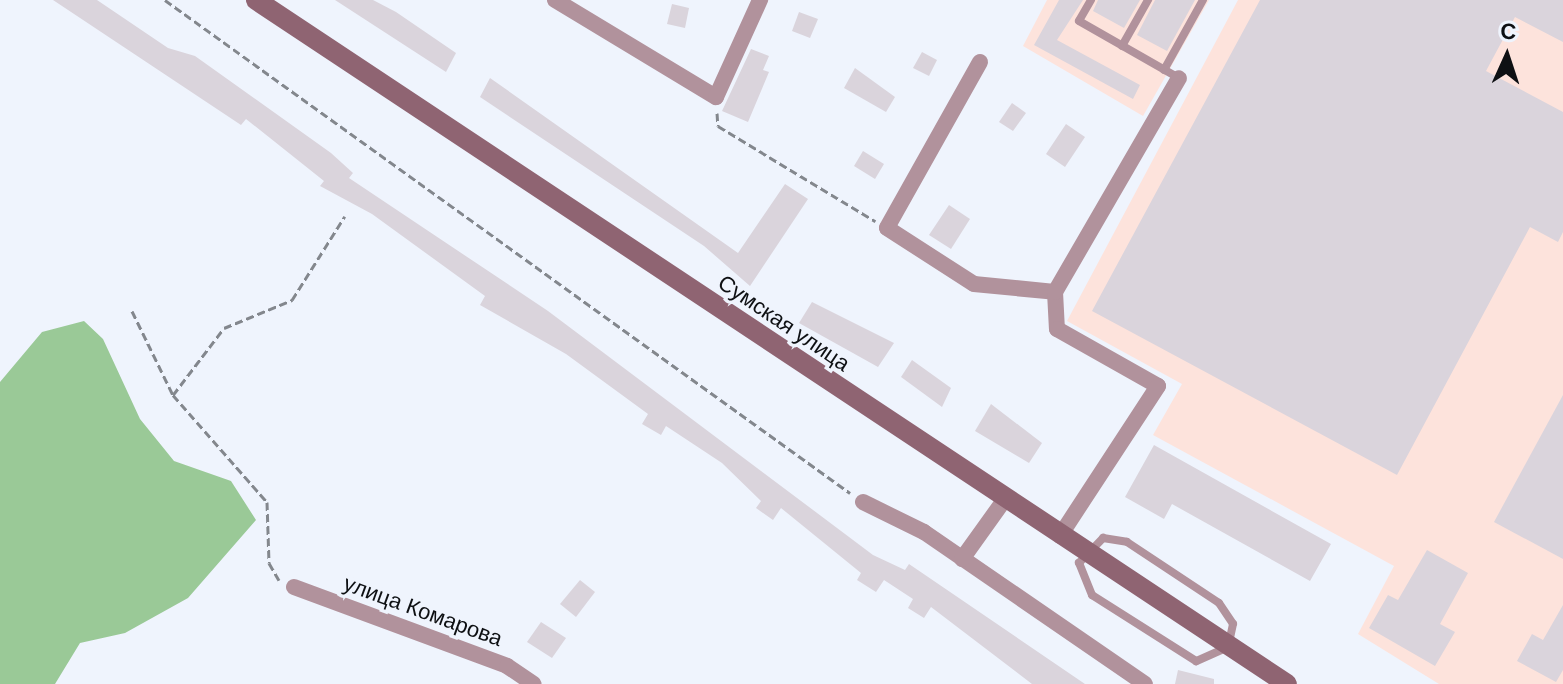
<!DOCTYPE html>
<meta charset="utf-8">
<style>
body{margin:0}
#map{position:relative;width:1563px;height:684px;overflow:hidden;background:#eff4fd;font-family:"DM Sans",sans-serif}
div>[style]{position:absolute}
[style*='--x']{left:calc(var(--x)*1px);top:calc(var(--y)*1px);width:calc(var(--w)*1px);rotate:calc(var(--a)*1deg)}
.industrial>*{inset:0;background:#fde3dc}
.forest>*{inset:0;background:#9ac997}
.building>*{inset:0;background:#dad4dc}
.path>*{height:3px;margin-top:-1.5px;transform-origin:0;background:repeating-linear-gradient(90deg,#83878d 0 8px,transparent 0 12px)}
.service>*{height:8px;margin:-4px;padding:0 4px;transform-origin:4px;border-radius:4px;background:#b1929c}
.minor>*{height:16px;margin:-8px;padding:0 8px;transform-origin:8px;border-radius:8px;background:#b1929c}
.secondary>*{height:20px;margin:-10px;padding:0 10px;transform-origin:10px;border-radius:10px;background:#8f6472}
span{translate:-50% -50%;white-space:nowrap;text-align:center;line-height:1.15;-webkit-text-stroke:7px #eff4fd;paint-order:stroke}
.street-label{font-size:22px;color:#0e1013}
.north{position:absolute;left:1467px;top:16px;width:80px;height:80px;-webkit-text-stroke:6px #eff4fd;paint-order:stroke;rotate:3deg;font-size:22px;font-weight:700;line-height:32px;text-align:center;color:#0e1013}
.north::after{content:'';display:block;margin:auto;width:28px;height:36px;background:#0e1013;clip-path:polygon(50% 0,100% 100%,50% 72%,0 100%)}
</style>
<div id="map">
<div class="industrial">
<div style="clip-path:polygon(1047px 0,1209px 0,1143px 116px,1023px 46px)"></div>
<div style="clip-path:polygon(1238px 0,1563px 0,1563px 684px,1439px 684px,1358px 634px,1394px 566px,1153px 435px,1182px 384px,1067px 321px)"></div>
</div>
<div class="forest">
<div style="clip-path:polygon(84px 321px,103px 339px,140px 419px,174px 461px,231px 481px,256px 520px,188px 598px,125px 633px,80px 643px,55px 684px,0 684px,0 382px,42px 332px)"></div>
</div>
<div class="building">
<div style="clip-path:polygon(53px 0,97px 0,168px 48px,195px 56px,331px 153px,353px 173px,349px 178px,548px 311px,873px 555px,905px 570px,909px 564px,1085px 684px,1032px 684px,931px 607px,924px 618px,908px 608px,913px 599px,884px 580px,876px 592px,857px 580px,861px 573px,781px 508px,773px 520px,756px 508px,761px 501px,722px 463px,666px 426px,661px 435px,642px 424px,648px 414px,566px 354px,480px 305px,485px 296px,372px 214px,320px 186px,324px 181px,246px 119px,241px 125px)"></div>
<div style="clip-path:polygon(335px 0,373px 0,396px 12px,456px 53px,446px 72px)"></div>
<div style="clip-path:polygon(1059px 0,1083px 0,1057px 40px,1140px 85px,1133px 99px,1034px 45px)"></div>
<div style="clip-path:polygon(1098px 0,1140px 0,1124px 28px,1093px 11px)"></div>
<div style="clip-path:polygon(1155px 0,1195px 0,1167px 51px,1137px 35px)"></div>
<div style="clip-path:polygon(1260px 0,1563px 0,1563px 42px,1515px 17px,1486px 71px,1563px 112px,1563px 232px,1558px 242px,1530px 227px,1397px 475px,1092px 311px)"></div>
<div style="clip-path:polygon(672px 4px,689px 8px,685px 28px,667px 24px)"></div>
<div style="clip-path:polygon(799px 12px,818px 19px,810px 38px,792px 31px)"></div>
<div style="clip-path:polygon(751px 49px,769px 56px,763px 70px,769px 72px,748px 122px,722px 111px)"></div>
<div style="clip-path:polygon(922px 52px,937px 60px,929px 76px,913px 68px)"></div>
<div style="clip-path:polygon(855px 68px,895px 97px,886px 112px,844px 88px)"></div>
<div style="clip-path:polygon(490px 78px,738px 253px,785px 184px,808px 199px,750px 286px,704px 246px,480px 97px)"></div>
<div style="clip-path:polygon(1012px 103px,1026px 113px,1013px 131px,999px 122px)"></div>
<div style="clip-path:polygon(1066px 124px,1085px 137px,1065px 167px,1046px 154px)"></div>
<div style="clip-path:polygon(863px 151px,884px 164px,875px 179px,854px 166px)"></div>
<div style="clip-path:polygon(949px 205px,970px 219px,951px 249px,929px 235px)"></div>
<div style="clip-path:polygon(812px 302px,894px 343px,878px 367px,799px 323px)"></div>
<div style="clip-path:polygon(912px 360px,951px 388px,942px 407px,901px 377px)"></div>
<div style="clip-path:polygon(1563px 395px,1563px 559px,1494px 522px)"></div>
<div style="clip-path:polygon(991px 404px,1042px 443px,1029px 463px,975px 431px)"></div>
<div style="clip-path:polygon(1154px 445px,1331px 544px,1310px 581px,1172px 504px,1164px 519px,1125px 497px)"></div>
<div style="clip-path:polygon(1427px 550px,1468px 573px,1440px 624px,1455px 632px,1435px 666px,1369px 628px,1388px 595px,1398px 600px)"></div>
<div style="clip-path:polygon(580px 580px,595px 592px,576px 617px,560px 604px)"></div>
<div style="clip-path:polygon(1563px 605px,1563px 670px,1556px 682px,1517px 661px,1532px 634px,1543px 640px)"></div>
<div style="clip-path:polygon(541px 622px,566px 638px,552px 658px,527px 642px)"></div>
<div style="clip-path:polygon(1178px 670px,1214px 679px,1214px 684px,1175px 684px)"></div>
</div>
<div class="path">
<div style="--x:165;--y:0;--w:844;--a:35.74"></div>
<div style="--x:717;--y:113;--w:13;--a:86"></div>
<div style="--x:718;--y:126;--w:184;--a:31.2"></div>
<div style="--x:132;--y:311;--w:93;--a:64"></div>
<div style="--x:173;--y:395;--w:142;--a:48.7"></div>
<div style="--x:267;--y:502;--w:61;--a:88.1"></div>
<div style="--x:269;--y:563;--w:20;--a:60"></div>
<div style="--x:173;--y:395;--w:84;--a:-52.7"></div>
<div style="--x:224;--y:328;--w:74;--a:-22.4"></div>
<div style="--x:292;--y:300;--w:99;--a:-57.8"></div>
</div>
<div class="service">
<div style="--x:1091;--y:0;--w:24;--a:120"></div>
<div style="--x:1079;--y:21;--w:115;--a:29.7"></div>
<div style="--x:1122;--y:46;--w:53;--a:-60.5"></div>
<div style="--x:1164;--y:70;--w:80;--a:-60.9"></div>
<div style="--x:1103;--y:538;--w:24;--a:9"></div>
<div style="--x:1127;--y:542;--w:110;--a:33.5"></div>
<div style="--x:1219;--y:603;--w:25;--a:56"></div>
<div style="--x:1233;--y:624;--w:24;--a:102"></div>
<div style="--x:1228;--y:647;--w:35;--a:156"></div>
<div style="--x:1196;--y:661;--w:123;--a:-147.6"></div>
<div style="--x:1092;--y:595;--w:35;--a:-112"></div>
<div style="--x:1079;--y:563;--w:35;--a:-46"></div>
</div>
<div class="minor">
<div style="--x:555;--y:0;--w:188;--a:31.1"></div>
<div style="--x:716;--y:97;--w:107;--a:-65.6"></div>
<div style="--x:980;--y:62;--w:190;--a:119.3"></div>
<div style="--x:887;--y:228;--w:103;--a:32.8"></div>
<div style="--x:974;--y:284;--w:81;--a:5.6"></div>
<div style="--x:1055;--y:292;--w:37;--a:87"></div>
<div style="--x:1057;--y:329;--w:116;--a:29.4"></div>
<div style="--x:1158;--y:386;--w:179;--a:123.2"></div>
<div style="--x:1055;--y:292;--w:247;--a:-59.9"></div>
<div style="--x:863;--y:502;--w:68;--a:26.2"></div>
<div style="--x:924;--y:532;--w:268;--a:34.5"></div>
<div style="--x:962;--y:559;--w:74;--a:-54.4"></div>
<div style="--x:294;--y:587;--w:227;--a:20.3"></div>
<div style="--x:507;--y:666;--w:32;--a:34"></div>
</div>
<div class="secondary">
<div style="--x:256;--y:0;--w:1237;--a:33.56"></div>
</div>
<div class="street-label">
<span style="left:784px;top:323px;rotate:34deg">Сумская улица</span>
<span style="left:423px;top:611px;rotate:20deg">улица Комарова</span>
</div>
<div class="north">С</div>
</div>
